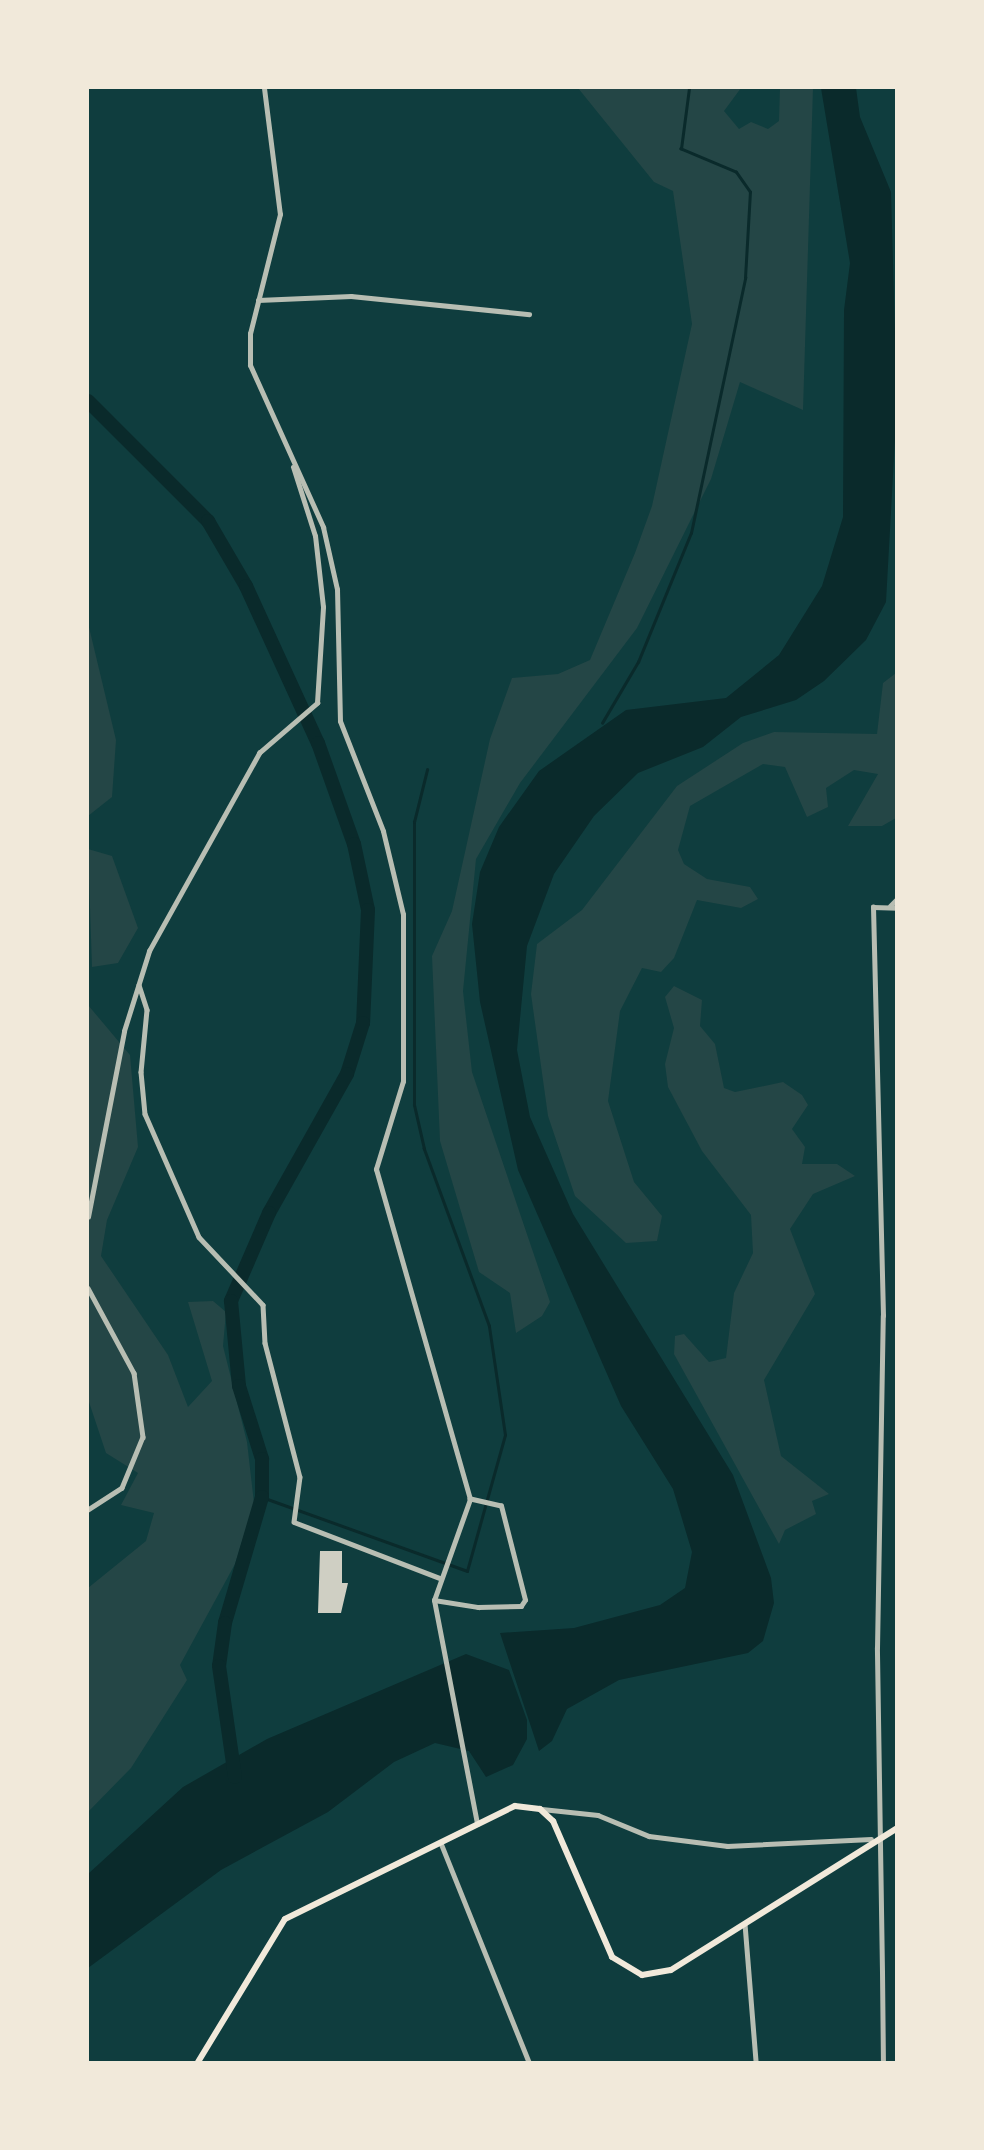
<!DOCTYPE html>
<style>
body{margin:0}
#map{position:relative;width:984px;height:2150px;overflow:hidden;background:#0f3d3e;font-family:Montserrat,sans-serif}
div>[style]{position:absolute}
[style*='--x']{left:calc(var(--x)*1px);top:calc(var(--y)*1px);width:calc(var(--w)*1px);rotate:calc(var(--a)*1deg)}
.green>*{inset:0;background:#244646}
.water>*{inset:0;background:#0a2a2b}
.stream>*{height:2.5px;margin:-1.25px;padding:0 1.25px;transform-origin:1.25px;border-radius:1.25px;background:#0a2a2b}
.river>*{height:14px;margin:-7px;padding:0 7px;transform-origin:7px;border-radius:7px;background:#0a2a2b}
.building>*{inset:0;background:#cfcfc3}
.minor>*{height:4.5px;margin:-2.25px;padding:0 2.25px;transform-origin:2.25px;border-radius:2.25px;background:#b8beb3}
.tertiary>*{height:5px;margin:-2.5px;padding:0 2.5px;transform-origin:2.5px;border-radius:2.5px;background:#b8beb3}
.primary>*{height:6px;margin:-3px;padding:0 3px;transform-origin:3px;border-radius:3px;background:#f1e9da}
span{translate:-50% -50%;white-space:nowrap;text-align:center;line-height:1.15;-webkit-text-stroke:7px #f1e9da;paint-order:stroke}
.frame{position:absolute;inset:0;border:89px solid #f1e9da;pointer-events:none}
</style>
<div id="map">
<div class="green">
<div style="clip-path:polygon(578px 88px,741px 88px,724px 111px,739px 129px,751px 122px,768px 129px,779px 121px,780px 88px,813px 88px,803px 410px,740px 382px,711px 479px,637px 628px,520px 783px,476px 859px,463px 991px,472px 1072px,550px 1302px,542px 1316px,516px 1333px,510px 1293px,479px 1272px,440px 1141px,432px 956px,452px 911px,490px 739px,512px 678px,558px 674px,590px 660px,635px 553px,652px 506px,692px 324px,673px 191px,654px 182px)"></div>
<div style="clip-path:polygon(88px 623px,116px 740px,112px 797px,88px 816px)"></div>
<div style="clip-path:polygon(896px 673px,896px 818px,882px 826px,848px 826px,878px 774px,854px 770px,826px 788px,828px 807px,807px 817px,785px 767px,763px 764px,690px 806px,678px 850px,684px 864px,707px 879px,750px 887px,758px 899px,741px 908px,697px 900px,674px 958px,661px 972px,642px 968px,620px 1011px,608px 1101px,634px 1182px,662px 1216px,657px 1241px,626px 1243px,575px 1196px,548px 1116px,531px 994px,537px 944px,582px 910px,677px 786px,743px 743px,774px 732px,877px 734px,883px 683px)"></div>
<div style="clip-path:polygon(88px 849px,112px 856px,138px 928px,118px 963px,92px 967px)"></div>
<div style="clip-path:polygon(674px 986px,702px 1000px,700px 1026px,715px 1044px,724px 1088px,735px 1092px,783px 1082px,802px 1095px,808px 1105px,792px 1129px,805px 1147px,802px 1164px,837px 1164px,855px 1176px,813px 1194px,790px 1229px,815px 1294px,764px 1380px,781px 1456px,829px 1494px,812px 1501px,816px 1514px,785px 1530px,779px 1544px,674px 1354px,675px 1336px,684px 1334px,709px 1362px,726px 1358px,734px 1293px,753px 1253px,751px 1215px,702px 1151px,668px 1087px,665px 1064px,674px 1028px,665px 997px)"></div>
<div style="clip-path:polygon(88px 1005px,130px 1055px,138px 1147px,107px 1220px,101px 1256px,168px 1355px,188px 1407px,212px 1381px,188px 1302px,213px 1301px,226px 1312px,223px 1346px,247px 1442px,254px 1503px,235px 1564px,180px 1665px,187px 1680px,131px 1768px,88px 1812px,88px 1588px,146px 1541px,154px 1513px,121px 1505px,138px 1473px,106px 1453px,88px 1399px)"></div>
</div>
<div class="water">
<div style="clip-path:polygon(821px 88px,856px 88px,860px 117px,891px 192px,897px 403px,886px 602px,866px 640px,824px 681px,796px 700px,741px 717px,703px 747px,638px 773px,594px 816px,554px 874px,527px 946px,517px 1050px,530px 1117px,573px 1214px,733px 1475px,771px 1578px,774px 1603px,763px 1641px,748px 1653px,619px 1680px,567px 1709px,552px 1741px,539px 1751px,500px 1633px,574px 1628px,660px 1605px,685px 1588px,692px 1552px,673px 1489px,621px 1406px,518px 1170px,480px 1002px,472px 924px,480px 872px,499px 827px,539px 771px,626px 710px,726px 698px,779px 655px,822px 586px,843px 517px,844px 310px,850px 263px)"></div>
<div style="clip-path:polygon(466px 1654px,509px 1670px,527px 1720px,527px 1739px,513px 1765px,486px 1777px,469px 1751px,435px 1743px,394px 1762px,328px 1812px,221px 1870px,88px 1968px,88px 1874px,183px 1787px,267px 1739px)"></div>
</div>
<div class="stream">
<div style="--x:602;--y:723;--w:71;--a:-59.5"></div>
<div style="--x:638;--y:662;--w:139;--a:-67.7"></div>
<div style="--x:691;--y:533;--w:261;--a:-78"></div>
<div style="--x:745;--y:278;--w:86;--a:-86.7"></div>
<div style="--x:750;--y:192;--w:24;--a:-125"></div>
<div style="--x:736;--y:172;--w:60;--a:-157.3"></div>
<div style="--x:681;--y:149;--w:62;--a:-82.5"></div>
<div style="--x:262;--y:1497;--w:218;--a:19.8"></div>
<div style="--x:467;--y:1571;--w:141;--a:-74.4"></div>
<div style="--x:505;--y:1435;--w:110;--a:-98.4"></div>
<div style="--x:489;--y:1326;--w:189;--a:-110.2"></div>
<div style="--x:424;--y:1149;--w:45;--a:-102.8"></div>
<div style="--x:414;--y:1105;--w:283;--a:-90"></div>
<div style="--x:414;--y:822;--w:54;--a:-76"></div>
</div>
<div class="river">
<div style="--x:88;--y:401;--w:170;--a:45"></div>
<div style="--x:208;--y:521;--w:75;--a:59.7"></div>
<div style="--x:246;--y:586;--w:173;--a:65.4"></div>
<div style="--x:318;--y:743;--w:107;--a:70.4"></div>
<div style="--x:354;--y:844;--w:67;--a:78"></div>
<div style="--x:368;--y:910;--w:113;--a:92.5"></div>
<div style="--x:363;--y:1023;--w:53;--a:107.4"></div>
<div style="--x:347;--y:1074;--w:159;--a:119.3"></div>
<div style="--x:269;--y:1213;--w:96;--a:113.4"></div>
<div style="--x:231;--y:1301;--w:85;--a:84.6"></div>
<div style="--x:239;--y:1386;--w:77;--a:72.5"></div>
<div style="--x:262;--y:1459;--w:38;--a:90"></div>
<div style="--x:262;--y:1497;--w:131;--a:106.4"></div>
<div style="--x:225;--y:1623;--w:43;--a:97.9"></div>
<div style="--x:219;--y:1666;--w:112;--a:81.8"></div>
</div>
<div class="building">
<div style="clip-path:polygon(320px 1551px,342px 1551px,342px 1583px,348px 1583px,341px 1613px,318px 1613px)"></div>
</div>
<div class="minor">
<div style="--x:258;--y:300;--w:93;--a:-2.5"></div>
<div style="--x:351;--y:296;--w:179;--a:5.8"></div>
<div style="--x:890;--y:906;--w:10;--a:-45"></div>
<div style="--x:139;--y:985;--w:26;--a:72"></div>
<div style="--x:147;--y:1010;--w:62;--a:95.5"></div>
<div style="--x:141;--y:1072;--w:42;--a:84.6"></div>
<div style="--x:145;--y:1114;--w:134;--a:66.3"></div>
<div style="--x:199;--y:1237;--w:93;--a:46.7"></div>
<div style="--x:263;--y:1305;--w:38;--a:87"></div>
<div style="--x:265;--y:1343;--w:138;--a:75.4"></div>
<div style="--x:300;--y:1477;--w:45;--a:97.6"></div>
<div style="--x:294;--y:1522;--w:156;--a:21"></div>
<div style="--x:88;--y:1217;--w:189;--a:-79"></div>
<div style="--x:124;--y:1031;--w:84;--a:-72.6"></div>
<div style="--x:149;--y:951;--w:227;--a:-60.9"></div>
<div style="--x:259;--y:753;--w:77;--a:-40.8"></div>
<div style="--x:317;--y:703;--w:96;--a:-86.4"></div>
<div style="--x:323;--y:607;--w:71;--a:-96.4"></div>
<div style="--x:315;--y:536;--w:72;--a:-107.7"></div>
<div style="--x:88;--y:1288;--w:97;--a:61.6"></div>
<div style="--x:134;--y:1373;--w:65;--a:82"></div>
<div style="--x:143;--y:1437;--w:55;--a:112.4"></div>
<div style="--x:122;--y:1488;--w:40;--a:147.1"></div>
<div style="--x:434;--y:1600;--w:45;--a:9"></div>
<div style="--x:478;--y:1607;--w:43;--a:-1.3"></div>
<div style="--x:521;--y:1606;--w:7;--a:-56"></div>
<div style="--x:525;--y:1600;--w:97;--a:-104.3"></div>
<div style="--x:501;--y:1506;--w:32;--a:-167"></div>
<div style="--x:542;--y:1809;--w:56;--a:6.1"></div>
<div style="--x:598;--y:1815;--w:55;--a:22.4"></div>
<div style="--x:649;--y:1836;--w:79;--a:7.3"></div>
<div style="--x:727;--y:1846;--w:144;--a:-2.8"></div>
<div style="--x:441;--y:1843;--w:236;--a:68.1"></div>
<div style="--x:745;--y:1924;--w:138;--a:85.4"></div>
<div style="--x:882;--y:1972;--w:324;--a:-90.9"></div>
<div style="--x:877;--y:1648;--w:332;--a:-89"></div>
<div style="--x:883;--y:1316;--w:409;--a:-91.4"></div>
<div style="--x:873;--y:907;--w:24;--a:2"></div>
</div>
<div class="tertiary">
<div style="--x:264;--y:88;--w:127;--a:82.8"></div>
<div style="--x:280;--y:214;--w:123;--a:104.1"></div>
<div style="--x:250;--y:333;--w:32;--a:90"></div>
<div style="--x:250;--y:365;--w:178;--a:65.7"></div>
<div style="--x:323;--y:527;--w:64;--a:77.3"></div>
<div style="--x:337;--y:589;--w:132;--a:88.7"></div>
<div style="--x:340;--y:721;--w:118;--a:68.6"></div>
<div style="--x:383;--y:831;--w:85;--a:76.5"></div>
<div style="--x:403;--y:914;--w:167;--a:90"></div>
<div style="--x:403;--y:1081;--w:92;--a:107.1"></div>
<div style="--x:376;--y:1169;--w:343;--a:74.1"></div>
<div style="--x:470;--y:1499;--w:107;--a:109.6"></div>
<div style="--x:434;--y:1600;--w:228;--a:79.1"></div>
<div style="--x:882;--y:1972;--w:90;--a:89.4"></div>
</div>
<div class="primary">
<div style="--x:198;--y:2062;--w:167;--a:-58.7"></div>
<div style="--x:285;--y:1919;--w:256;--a:-26.2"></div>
<div style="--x:515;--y:1806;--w:25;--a:7"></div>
<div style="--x:540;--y:1809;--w:18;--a:43"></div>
<div style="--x:553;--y:1821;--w:148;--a:66.5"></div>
<div style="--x:612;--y:1957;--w:35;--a:31"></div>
<div style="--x:642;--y:1975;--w:29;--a:-10"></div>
<div style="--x:671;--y:1970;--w:267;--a:-32.1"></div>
</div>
<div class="frame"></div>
</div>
